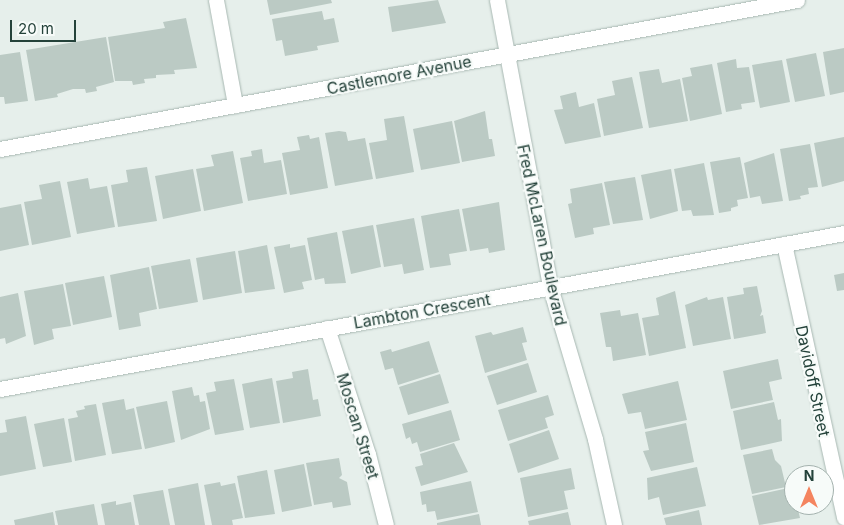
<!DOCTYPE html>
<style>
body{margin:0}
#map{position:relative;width:844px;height:525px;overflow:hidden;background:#e6efeb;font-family:Inter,sans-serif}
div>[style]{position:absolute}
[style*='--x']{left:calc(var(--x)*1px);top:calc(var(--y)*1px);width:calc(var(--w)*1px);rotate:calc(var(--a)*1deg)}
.building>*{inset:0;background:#bbcac4}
.roads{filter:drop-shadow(0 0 1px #a8b8b2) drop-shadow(0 0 1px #a8b8b2)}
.minor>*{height:15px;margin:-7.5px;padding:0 7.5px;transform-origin:7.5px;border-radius:7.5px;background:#fff}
span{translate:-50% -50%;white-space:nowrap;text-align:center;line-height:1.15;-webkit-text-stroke:4.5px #f7fbf9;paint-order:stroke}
.street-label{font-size:16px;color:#24423a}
.north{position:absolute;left:784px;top:465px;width:50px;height:50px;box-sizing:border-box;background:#f7fbf9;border:1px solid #a3b1ad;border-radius:50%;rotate:0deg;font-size:14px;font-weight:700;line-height:20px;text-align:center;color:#24423a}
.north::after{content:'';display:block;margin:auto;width:18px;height:22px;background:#f4845f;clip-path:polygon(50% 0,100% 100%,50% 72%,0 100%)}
.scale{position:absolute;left:10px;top:20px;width:66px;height:22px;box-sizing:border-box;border:2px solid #24423a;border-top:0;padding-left:6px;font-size:15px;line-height:18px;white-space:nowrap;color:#24423a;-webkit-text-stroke:4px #f7fbf9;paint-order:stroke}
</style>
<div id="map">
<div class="building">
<div style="clip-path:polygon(267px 0,331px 0,332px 3px,270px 15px)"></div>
<div style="clip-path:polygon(438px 0,446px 23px,392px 32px,388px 7px)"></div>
<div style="clip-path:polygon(322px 11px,324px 20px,334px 18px,339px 42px,317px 46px,318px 50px,285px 56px,282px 40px,276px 41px,272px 19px)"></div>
<div style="clip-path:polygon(186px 18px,197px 68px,174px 70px,175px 74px,156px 75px,156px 78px,144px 79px,145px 83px,133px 85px,132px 81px,115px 81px,108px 37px,165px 28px,163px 22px)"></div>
<div style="clip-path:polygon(106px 37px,114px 82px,96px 87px,97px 91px,86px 93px,85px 89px,73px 89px,57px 94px,58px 97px,35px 101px,26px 50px)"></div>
<div style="clip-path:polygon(844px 48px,844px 92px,830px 95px,823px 52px)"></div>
<div style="clip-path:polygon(20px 52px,28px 101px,5px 104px,4px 97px,0 97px,0 55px)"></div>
<div style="clip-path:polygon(816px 53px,825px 96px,795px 102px,786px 59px)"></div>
<div style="clip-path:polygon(736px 59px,737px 68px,749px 67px,755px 102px,741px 104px,742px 109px,726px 112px,717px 63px)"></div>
<div style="clip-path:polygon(782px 60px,790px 102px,760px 108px,752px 65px)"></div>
<div style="clip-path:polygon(712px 64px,722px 114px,690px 121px,682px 78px,692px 76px,690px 68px)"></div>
<div style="clip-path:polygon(659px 69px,662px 83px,680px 79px,688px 121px,649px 128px,639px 72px)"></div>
<div style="clip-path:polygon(632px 77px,643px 128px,604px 136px,597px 99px,615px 95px,612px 81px)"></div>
<div style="clip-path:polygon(576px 92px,579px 107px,594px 103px,601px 137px,565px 144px,554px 110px,563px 109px,560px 96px)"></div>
<div style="clip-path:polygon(485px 111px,489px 139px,492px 139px,495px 156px,462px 162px,454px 121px)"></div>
<div style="clip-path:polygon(404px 116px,414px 172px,376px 179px,369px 143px,387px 140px,384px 119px)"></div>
<div style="clip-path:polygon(452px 121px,460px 163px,421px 170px,413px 129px)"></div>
<div style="clip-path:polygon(339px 131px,346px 132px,348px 141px,365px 138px,373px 179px,335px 186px,325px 133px)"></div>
<div style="clip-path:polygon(309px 135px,310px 139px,319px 137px,328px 188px,290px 195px,282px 153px,300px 150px,297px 137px)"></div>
<div style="clip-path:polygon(844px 137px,844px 181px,822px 187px,814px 143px)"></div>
<div style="clip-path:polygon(810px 144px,818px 187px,808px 188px,809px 194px,800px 196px,801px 199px,789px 201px,780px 149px)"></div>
<div style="clip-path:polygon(262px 149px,264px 163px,281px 160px,287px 194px,248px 201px,240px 158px,252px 156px,251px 151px)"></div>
<div style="clip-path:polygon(233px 151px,243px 203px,204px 211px,196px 169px,214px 166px,211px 155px)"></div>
<div style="clip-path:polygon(774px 153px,783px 201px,762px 204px,760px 196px,750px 198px,744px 163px)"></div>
<div style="clip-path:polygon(740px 157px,748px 198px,737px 200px,738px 206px,731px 208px,731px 211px,719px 213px,710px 162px)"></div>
<div style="clip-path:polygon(704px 163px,714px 215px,693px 216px,691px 210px,682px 211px,674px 169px)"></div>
<div style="clip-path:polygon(147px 167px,157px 221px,118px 227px,111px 185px,128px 182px,126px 170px)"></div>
<div style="clip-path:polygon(193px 169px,201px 211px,163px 219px,155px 176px)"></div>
<div style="clip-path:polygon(671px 169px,678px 211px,650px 219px,641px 175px)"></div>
<div style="clip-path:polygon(635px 177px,643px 220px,613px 224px,604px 182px)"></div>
<div style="clip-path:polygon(88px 178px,90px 189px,107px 186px,115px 227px,77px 234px,67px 182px)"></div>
<div style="clip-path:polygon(60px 181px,71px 237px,32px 245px,24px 202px,42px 199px,39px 185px)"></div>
<div style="clip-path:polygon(602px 183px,610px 225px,593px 228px,594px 234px,575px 238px,568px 204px,572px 203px,570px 189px)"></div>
<div style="clip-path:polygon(499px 202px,505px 250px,489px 253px,488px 248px,470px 251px,462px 209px)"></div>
<div style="clip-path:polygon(21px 204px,29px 245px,0 251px,0 208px)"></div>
<div style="clip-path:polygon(459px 209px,467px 251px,449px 254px,451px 265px,430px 268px,421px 216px)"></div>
<div style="clip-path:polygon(414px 218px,424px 270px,404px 274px,402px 264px,384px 267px,376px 225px)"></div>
<div style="clip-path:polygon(373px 225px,381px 267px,351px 274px,342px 231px)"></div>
<div style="clip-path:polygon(337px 232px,346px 283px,325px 284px,324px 278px,315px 280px,307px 238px)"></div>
<div style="clip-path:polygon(290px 244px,290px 248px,305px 245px,312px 280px,302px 282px,304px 289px,284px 293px,274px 247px)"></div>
<div style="clip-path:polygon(267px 245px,275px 289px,245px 293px,238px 251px)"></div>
<div style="clip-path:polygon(235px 251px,242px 293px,203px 300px,196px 258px)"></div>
<div style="clip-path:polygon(190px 259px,198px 302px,159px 309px,151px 266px)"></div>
<div style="clip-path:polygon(149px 267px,157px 309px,139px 313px,141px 326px,119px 330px,110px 275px)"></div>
<div style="clip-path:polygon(844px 273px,844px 290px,837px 291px,834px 275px)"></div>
<div style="clip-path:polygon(104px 276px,112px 317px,73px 325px,65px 283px)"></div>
<div style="clip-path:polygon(63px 284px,71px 326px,52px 329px,54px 339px,34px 345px,24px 291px)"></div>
<div style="clip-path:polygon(757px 286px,762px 311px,760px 316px,763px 315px,766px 333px,734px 339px,727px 297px,744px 294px,743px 288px)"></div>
<div style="clip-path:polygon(675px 291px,686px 348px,649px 356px,642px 318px,659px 315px,656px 298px)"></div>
<div style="clip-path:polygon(18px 293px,26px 336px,6px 344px,5px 338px,0 339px,0 297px)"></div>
<div style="clip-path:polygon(707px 297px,708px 300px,723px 297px,731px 339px,693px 346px,685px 305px)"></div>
<div style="clip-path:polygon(620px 310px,621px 316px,638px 313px,646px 355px,613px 361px,611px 347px,606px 347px,600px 313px)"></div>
<div style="clip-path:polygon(523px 327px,527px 342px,522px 343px,527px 360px,485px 373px,475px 336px,491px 332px,493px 335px)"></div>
<div style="clip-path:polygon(429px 341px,439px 372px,398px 385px,393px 368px,385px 370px,380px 352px,391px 349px,392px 352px)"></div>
<div style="clip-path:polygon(778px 359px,782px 379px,769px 382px,773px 400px,731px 409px,723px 371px)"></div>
<div style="clip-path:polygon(528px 363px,537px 392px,497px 405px,487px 376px)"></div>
<div style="clip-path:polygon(308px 369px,313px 400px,318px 399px,321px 416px,283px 423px,276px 381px,293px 378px,292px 372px)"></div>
<div style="clip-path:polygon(440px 374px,449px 403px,408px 415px,399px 387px)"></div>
<div style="clip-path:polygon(272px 378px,280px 423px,250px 428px,242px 384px)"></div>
<div style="clip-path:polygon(234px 379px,244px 430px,215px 435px,206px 393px,216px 391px,214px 382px)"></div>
<div style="clip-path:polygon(678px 381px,687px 420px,645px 429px,641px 412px,628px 414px,622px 394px)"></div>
<div style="clip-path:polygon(192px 387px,194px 396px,199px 395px,200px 402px,205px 401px,210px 429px,181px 440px,172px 391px)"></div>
<div style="clip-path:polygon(548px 395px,554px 415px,545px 418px,548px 428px,508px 441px,498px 410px)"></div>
<div style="clip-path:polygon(124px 399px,126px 410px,134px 408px,142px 449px,112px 454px,102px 403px)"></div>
<div style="clip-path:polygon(167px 401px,175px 442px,145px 449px,136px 407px)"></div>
<div style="clip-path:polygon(774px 402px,778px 420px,781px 419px,782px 441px,741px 450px,733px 411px)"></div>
<div style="clip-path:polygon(96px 404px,106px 455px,75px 461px,68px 419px,78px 417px,76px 411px,85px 409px,84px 406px)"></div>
<div style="clip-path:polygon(451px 410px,460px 440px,420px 452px,417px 442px,412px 444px,410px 437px,406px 439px,402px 424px)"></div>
<div style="clip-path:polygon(26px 416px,36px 469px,0 476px,0 433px,7px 432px,5px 420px)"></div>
<div style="clip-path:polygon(64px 418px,72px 462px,43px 467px,34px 424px)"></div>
<div style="clip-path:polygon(686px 423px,694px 462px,651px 471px,643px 451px,649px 450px,645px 432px)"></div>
<div style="clip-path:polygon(549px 430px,559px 459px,518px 473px,509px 444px)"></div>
<div style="clip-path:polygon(454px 443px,468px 472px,421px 486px,415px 467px,423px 465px,420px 454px)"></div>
<div style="clip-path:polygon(772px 449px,775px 460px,781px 466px,786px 487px,752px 494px,743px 455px)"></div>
<div style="clip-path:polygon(339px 458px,342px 475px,339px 478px,347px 482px,351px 505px,333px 508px,332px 502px,314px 505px,306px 463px)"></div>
<div style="clip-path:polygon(304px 464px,312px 506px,282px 512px,274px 470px)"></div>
<div style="clip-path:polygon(697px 467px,706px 506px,663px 515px,659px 497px,648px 500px,647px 478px)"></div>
<div style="clip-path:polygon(571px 468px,575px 489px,564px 491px,568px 509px,528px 517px,520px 478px)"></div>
<div style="clip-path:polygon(267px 470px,275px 514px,245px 518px,237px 476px)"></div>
<div style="clip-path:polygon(471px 481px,478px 512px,437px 520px,435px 511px,427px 512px,426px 504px,422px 505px,420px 492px)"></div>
<div style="clip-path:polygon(220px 482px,221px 486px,235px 483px,243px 518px,232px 520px,233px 525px,212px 525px,204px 485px)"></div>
<div style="clip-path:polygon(198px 483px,205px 525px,175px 525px,168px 489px)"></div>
<div style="clip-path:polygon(793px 487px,794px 505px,797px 505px,800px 518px,759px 525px,752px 496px)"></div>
<div style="clip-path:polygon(163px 490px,170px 525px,139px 525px,133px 495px)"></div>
<div style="clip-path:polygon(116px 501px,116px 505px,131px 502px,135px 525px,105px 525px,101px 504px)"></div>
<div style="clip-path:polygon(94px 504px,98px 525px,58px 525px,55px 511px)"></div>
<div style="clip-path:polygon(699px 510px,702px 525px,666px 525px,664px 518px)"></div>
<div style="clip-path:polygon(53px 512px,55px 525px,15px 525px,14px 520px)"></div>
<div style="clip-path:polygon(568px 512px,571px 525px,529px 525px,528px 521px)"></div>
<div style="clip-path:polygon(479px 514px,481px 525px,437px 525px,437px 523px)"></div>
</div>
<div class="roads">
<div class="minor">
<div style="--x:216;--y:0;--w:107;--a:79.7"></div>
<div style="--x:497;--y:0;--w:292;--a:79.5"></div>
<div style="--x:550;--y:287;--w:159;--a:73.5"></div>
<div style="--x:595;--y:439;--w:88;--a:77.5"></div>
<div style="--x:0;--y:149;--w:811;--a:-10.59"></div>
<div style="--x:784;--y:244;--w:280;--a:77.6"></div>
<div style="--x:327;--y:328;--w:133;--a:72"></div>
<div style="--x:368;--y:454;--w:73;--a:75.8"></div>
<div style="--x:0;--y:389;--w:858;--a:-10.47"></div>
</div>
</div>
<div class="street-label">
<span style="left:399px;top:75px;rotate:-11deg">Castlemore Avenue</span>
<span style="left:542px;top:235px;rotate:78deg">Fred McLaren Boulevard</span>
<span style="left:422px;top:311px;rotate:-10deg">Lambton Crescent</span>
<span style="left:813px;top:381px;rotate:78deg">Davidoff Street</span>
<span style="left:358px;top:426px;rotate:73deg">Moscan Street</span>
</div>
<div class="north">N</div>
<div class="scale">20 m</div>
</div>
